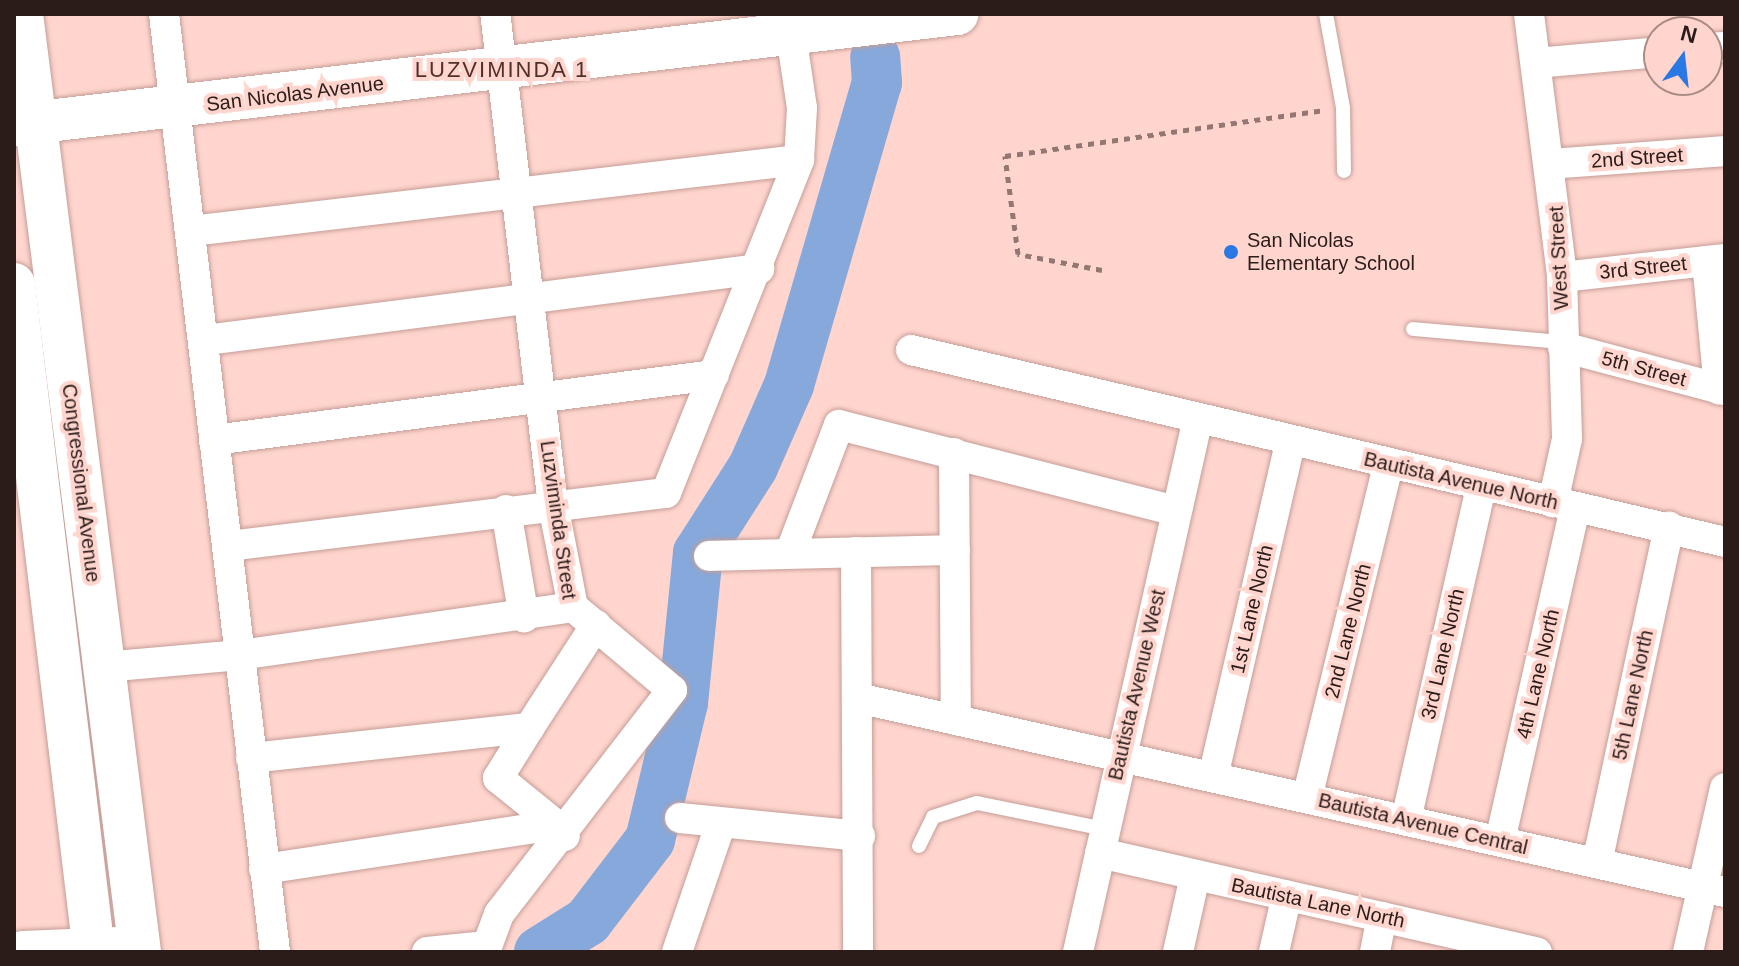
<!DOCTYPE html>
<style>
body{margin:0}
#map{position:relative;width:1739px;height:966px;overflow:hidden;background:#ffd5ce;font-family:Helvetica,sans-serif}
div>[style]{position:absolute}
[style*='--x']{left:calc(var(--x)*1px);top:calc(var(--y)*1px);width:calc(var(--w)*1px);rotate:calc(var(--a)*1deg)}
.river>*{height:50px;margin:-25px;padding:0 25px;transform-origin:25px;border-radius:25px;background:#86a8db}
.path>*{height:5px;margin-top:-2.5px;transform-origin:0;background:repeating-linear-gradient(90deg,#937773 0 6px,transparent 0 12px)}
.roads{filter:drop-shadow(0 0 2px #c59e97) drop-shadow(0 0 2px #c59e97)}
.lane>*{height:14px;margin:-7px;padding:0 7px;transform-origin:7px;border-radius:7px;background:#fff}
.street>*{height:30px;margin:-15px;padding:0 15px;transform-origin:15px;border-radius:15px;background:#fff}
.secondary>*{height:42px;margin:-21px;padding:0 21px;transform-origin:21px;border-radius:21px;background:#fff}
.dots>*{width:22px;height:22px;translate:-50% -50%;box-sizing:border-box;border:4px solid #ffd5ce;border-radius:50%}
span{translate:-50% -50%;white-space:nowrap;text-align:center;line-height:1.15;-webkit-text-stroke:8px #ffd5ce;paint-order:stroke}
.street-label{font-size:20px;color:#2b1c1a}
.poi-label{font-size:20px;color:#2b1c1a}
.left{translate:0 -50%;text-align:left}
.neighbourhood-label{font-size:22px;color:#51302c;letter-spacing:2px}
.frame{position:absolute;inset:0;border:16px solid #2b1c1a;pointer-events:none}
.north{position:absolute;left:1643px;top:16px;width:80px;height:80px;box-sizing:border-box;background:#ffd5ce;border:2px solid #aa8b86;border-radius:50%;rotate:15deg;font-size:22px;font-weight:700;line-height:32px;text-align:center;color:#2b1c1a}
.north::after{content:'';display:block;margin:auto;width:28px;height:36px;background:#2a78e3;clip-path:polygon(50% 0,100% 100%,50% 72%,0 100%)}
</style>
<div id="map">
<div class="river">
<div style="--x:539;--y:952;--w:58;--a:-32.3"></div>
<div style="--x:588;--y:921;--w:102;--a:-52.6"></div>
<div style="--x:650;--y:840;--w:141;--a:-76.5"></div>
<div style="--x:683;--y:703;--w:151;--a:-84.3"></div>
<div style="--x:698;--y:553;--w:102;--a:-57.4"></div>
<div style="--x:753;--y:467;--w:90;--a:-66.3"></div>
<div style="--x:789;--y:385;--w:315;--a:-73.8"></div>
<div style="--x:877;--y:83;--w:26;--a:-94"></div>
</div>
<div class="path">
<div style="--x:1102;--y:270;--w:86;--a:-169.2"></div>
<div style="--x:1018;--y:254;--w:99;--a:-97.6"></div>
<div style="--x:1005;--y:156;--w:323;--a:-8.2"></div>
</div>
<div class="roads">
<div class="lane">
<div style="--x:1326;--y:14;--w:96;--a:79.7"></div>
<div style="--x:1343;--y:108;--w:63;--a:89.1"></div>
<div style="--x:1413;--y:329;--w:150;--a:5"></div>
<div style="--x:919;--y:846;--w:32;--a:-64"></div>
<div style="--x:933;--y:817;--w:46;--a:-17.7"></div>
<div style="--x:977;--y:803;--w:131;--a:11.5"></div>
</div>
<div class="street">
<div style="--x:164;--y:14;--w:945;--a:83.25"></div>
<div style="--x:1529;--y:14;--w:265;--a:82.8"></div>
<div style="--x:1562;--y:277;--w:162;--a:88.2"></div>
<div style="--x:1567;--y:439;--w:65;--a:102.5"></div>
<div style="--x:1707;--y:48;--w:18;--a:-3"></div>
<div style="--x:1536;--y:63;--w:123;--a:-5.1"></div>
<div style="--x:1549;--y:164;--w:176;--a:-4.2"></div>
<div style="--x:191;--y:231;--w:612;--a:-6.66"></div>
<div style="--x:1707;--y:261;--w:129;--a:84.6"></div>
<div style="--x:1562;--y:277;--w:164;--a:-6.3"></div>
<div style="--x:206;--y:340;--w:558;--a:-7.32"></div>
<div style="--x:1563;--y:347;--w:168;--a:14.9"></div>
<div style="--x:911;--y:350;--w:836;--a:13.27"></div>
<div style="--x:214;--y:440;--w:504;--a:-7.41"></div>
<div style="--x:954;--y:453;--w:267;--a:89.6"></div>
<div style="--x:506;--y:510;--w:109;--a:80.5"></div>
<div style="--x:228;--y:546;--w:441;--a:-6.9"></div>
<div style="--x:666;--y:493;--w:359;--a:-68.2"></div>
<div style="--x:799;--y:160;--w:52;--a:-86.7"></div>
<div style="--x:802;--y:108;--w:75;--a:-98.5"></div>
<div style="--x:856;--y:552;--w:400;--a:89.7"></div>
<div style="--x:790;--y:553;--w:137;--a:-69.1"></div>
<div style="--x:839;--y:425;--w:348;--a:14.3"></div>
<div style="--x:709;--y:556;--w:246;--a:-1.4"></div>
<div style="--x:104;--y:667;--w:137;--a:-5"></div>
<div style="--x:240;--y:655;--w:336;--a:-8.2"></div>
<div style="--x:573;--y:607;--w:104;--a:-101.1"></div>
<div style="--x:553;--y:505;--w:494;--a:-96.7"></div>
<div style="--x:862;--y:699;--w:884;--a:12.61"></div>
<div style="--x:529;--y:728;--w:59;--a:121.8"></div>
<div style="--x:498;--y:778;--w:75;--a:39"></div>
<div style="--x:251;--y:758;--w:280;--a:-6.2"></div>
<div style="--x:529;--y:728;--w:123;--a:-57"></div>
<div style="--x:1213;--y:777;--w:346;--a:-77"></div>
<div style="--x:1307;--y:798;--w:343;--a:-76.3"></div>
<div style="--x:680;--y:818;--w:181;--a:5.7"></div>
<div style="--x:1406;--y:820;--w:340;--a:-77.3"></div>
<div style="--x:1500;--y:841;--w:342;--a:-77.3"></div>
<div style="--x:1100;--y:853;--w:448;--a:12.8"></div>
<div style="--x:1597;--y:863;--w:344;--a:-77.9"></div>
<div style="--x:264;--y:869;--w:295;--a:-8.6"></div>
<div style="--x:556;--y:825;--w:14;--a:51"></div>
<div style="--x:427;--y:952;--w:60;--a:-5.7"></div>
<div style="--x:485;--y:952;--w:40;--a:-69.8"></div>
<div style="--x:499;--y:914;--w:283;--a:-52.3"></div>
<div style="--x:672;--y:690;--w:129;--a:-140"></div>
<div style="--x:677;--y:952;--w:136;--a:-71.2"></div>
<div style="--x:1078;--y:952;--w:547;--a:-77.33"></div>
<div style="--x:1178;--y:952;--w:78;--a:-77.4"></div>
<div style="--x:1274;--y:952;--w:58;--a:-77.2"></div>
<div style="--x:1375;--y:952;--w:36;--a:-79"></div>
<div style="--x:1688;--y:952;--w:168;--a:-77.3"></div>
</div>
<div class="secondary">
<div style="--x:22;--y:14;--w:945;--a:82.83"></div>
<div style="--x:14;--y:125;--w:950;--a:-6.71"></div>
<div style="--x:14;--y:284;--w:673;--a:83.17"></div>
<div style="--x:23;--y:952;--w:96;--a:-2.4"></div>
</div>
</div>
<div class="dots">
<div style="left:1231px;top:252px;background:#2a78e3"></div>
</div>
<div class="street-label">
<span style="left:295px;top:94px;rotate:-7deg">San Nicolas Avenue</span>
<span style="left:1637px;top:158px;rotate:-4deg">2nd Street</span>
<span style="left:1559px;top:258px;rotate:-93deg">West Street</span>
<span style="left:1643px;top:268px;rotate:-6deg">3rd Street</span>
<span style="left:1644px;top:369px;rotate:15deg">5th Street</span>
<span style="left:1461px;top:481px;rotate:13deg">Bautista Avenue North</span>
<span style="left:81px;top:483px;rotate:83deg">Congressional Avenue</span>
<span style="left:558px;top:520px;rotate:82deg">Luzviminda Street</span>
<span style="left:1252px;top:609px;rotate:-77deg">1st Lane North</span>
<span style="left:1348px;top:631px;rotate:-76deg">2nd Lane North</span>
<span style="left:1443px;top:654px;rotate:-77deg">3rd Lane North</span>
<span style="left:1538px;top:674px;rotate:-77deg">4th Lane North</span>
<span style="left:1137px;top:685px;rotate:-77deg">Bautista Avenue West</span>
<span style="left:1633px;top:695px;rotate:-78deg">5th Lane North</span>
<span style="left:1423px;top:824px;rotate:13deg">Bautista Avenue Central</span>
<span style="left:1318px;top:903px;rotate:12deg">Bautista Lane North</span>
</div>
<div class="poi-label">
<span class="left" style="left:1247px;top:252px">San Nicolas<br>Elementary School</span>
</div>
<div class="neighbourhood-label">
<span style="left:502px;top:70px">LUZVIMINDA 1</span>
</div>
<div class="frame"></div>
<div class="north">N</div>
</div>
